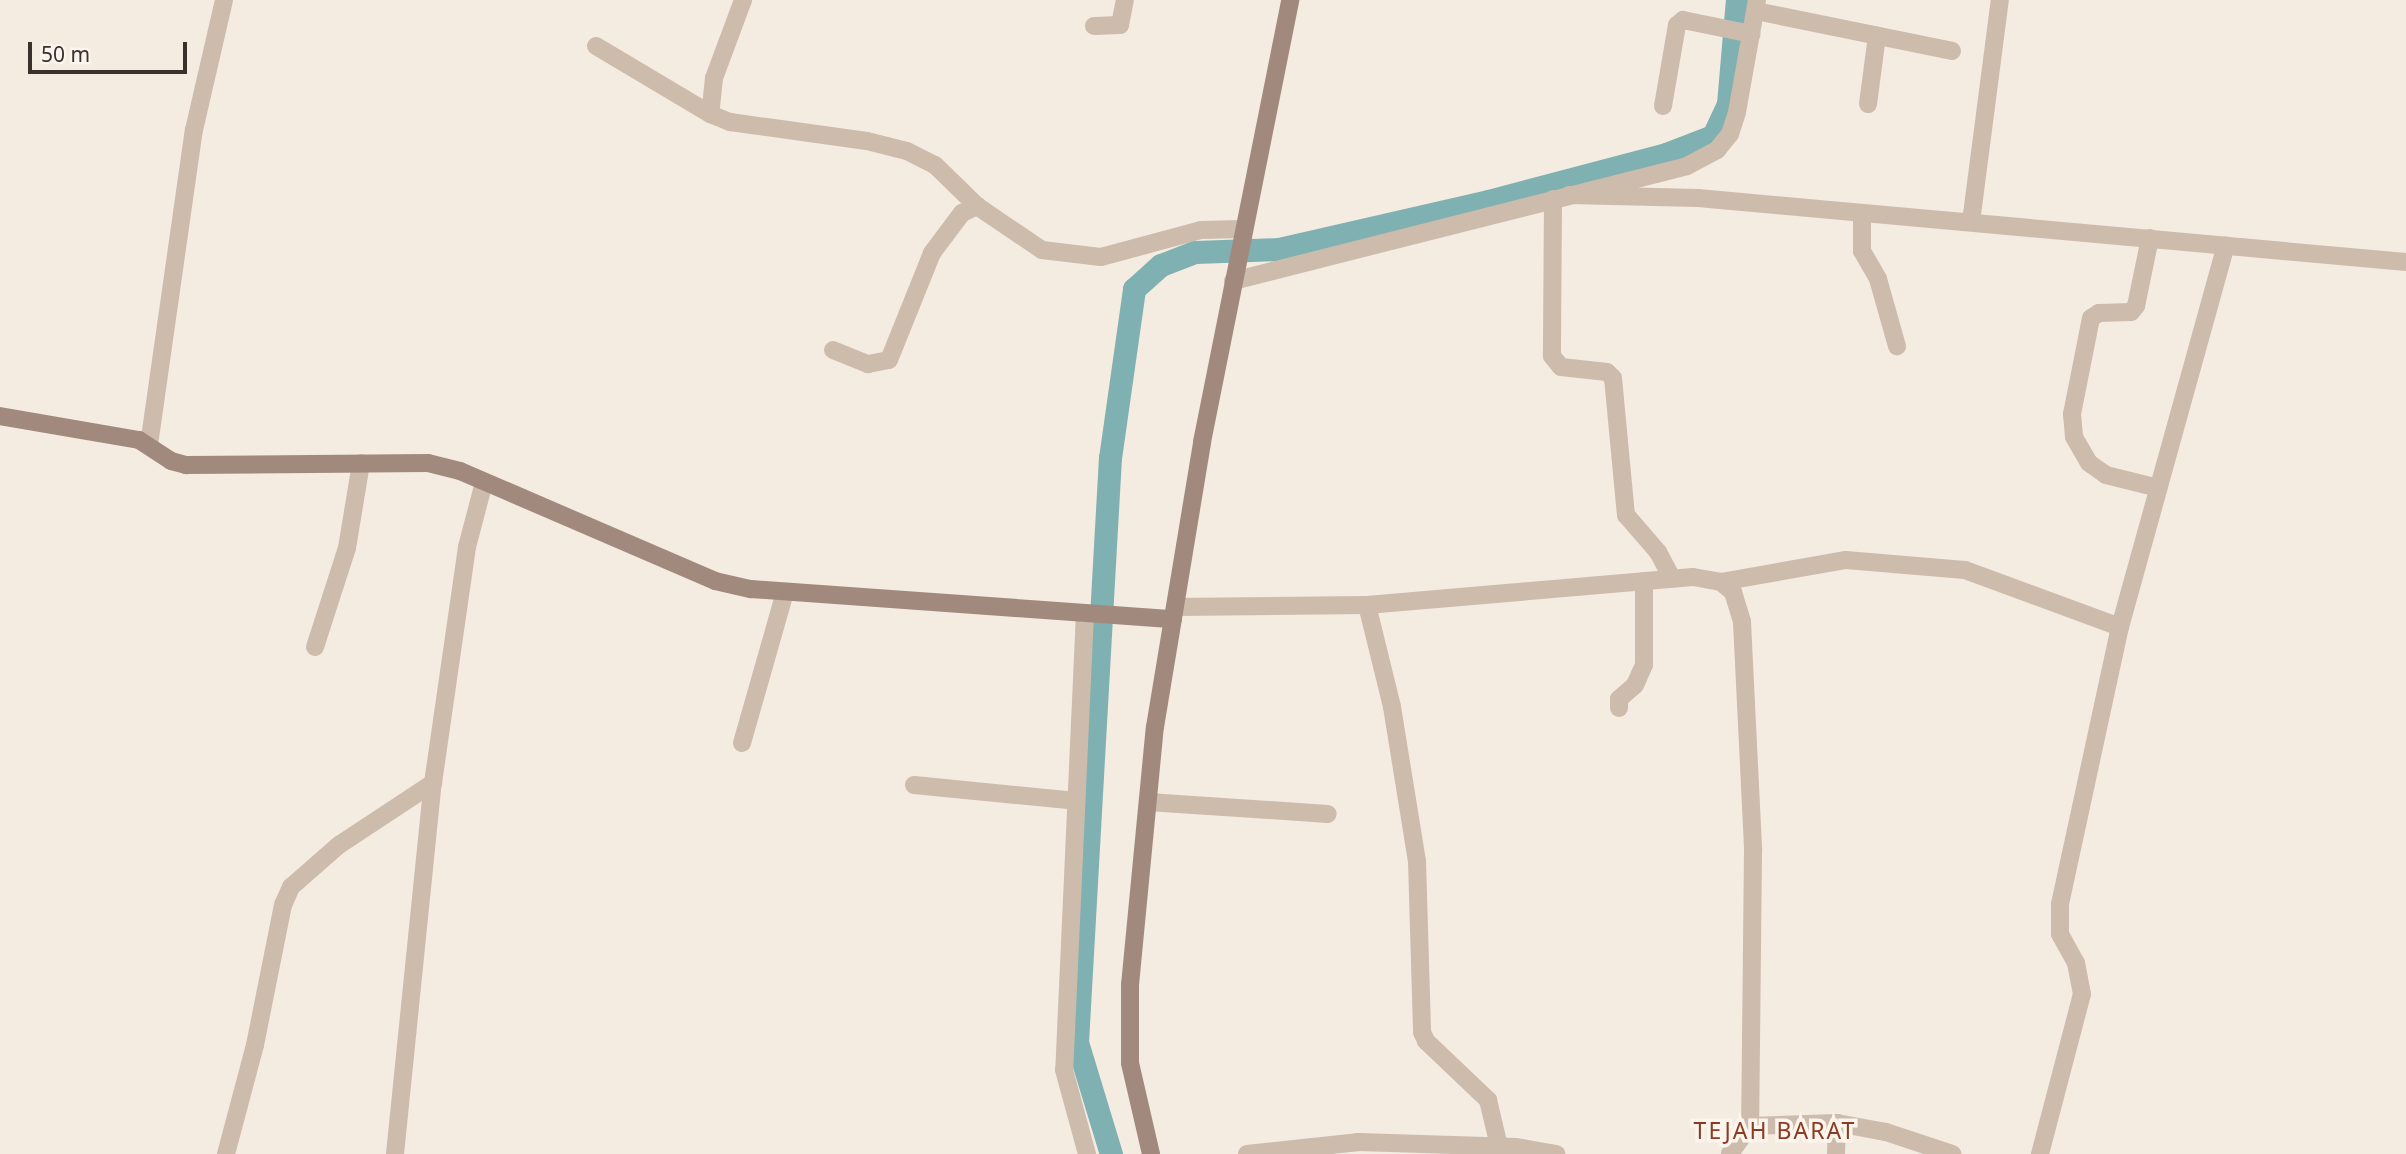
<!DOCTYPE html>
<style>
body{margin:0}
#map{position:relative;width:2406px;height:1154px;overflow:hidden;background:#f4ebe1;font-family:"Noto Sans",sans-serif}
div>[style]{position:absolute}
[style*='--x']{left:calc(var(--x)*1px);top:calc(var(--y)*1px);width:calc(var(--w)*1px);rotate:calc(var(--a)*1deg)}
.canal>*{height:23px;margin:-11.5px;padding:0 11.5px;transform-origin:11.5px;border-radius:11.5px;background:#7fb0b2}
.minor>*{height:18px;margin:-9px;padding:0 9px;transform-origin:9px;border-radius:9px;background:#cdbbac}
.secondary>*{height:18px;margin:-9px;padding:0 9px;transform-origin:9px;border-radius:9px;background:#a18a7d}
span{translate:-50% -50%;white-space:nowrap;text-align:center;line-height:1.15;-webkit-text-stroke:7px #fbf5ee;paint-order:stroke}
.quarter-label{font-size:23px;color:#8c3b22;letter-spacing:2px}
.scale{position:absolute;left:28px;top:42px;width:159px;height:32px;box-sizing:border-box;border:4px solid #3b302b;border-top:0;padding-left:9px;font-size:21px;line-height:24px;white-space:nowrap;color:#3b302b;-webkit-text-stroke:5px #fbf5ee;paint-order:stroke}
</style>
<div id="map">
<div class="canal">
<div style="--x:1111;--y:1154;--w:117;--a:-106.9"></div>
<div style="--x:1077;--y:1042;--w:585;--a:-86.77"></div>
<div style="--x:1110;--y:458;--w:171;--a:-81.9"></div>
<div style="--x:1134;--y:289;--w:36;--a:-42"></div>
<div style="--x:1161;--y:265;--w:36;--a:-21"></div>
<div style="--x:1195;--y:252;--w:84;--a:-2"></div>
<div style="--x:1279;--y:249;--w:214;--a:-12.9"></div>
<div style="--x:1488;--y:201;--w:184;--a:-14.8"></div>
<div style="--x:1666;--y:154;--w:50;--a:-21"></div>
<div style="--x:1713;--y:136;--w:35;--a:-65"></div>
<div style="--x:1728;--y:104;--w:104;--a:-85.1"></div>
</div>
<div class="minor">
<div style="--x:743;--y:0;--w:83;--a:110.4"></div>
<div style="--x:714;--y:78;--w:36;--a:96"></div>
<div style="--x:710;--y:114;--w:22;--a:22"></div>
<div style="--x:730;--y:122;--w:138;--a:7.9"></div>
<div style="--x:867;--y:141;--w:41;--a:14"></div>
<div style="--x:907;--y:151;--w:31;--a:27"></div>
<div style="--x:935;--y:165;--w:59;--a:44.3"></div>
<div style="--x:977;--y:206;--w:78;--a:34.1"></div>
<div style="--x:1042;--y:250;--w:59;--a:6.8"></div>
<div style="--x:1101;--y:257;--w:104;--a:-15.1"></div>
<div style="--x:1201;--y:230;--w:42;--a:-1.4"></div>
<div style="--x:1756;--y:11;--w:200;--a:11.5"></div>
<div style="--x:1094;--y:26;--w:26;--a:-2"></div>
<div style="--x:1120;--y:25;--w:25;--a:-79"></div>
<div style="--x:596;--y:46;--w:133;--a:30.8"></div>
<div style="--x:1868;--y:104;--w:69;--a:-82.5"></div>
<div style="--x:1663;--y:106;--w:82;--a:-80.2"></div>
<div style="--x:1677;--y:25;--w:8;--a:-40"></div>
<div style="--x:1683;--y:20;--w:70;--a:11.5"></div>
<div style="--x:1569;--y:195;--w:129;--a:1.3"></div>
<div style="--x:1698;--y:198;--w:711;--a:5.17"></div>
<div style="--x:1553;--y:199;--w:157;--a:90.4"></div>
<div style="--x:1552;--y:356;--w:14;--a:51"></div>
<div style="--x:1561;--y:367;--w:46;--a:6.2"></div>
<div style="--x:1607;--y:372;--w:8;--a:45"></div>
<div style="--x:1613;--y:378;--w:138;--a:84.6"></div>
<div style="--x:1626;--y:515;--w:49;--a:49.1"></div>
<div style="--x:1658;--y:552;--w:30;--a:62"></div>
<div style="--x:1862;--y:216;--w:35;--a:90"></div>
<div style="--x:1862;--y:251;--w:32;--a:60"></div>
<div style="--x:1878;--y:279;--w:70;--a:74.2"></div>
<div style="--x:1971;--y:222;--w:224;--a:-82.6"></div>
<div style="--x:2150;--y:238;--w:69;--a:101.6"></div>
<div style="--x:2136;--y:306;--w:8;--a:130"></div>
<div style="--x:2131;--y:312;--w:32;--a:178"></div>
<div style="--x:2099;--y:313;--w:9;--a:148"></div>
<div style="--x:2091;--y:318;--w:98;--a:101.2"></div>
<div style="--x:2072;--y:414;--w:23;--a:85"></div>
<div style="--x:2074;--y:437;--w:30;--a:60"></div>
<div style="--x:2089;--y:463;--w:21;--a:35"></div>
<div style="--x:2106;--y:475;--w:54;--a:14"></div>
<div style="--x:1233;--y:281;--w:468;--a:-14.2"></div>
<div style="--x:1687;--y:166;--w:34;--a:-28"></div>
<div style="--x:1717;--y:150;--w:21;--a:-51"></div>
<div style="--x:1730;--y:134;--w:23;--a:-72"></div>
<div style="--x:1737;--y:112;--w:114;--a:-79.9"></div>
<div style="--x:833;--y:350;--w:38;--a:22"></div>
<div style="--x:868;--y:364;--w:21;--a:-11"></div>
<div style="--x:889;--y:360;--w:115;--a:-68.1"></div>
<div style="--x:932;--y:253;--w:50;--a:-53.1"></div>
<div style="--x:962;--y:213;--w:17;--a:-25"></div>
<div style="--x:149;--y:445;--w:318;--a:-81.9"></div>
<div style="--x:194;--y:130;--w:133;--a:-77"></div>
<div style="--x:1721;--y:582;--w:127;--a:-10"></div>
<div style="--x:1846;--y:560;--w:119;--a:4.8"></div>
<div style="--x:1965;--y:570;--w:165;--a:20.2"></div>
<div style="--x:1367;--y:605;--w:105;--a:76.2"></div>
<div style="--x:1392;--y:707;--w:156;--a:80.8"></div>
<div style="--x:1417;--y:861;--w:171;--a:88.3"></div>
<div style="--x:1422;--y:1032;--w:10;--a:66"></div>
<div style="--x:1426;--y:1041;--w:86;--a:43.6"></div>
<div style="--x:1488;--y:1100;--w:47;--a:76.6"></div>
<div style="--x:1175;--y:607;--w:192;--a:-0.6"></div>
<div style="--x:1367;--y:605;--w:327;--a:-4.9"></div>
<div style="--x:1693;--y:577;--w:28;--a:10"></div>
<div style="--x:1721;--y:582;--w:16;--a:40"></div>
<div style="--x:1733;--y:592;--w:31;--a:73"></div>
<div style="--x:1742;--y:622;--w:229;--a:87.2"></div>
<div style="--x:1753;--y:851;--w:275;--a:90.6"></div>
<div style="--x:1750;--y:1126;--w:34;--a:126"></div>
<div style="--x:1085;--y:613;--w:457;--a:92.6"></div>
<div style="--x:1064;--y:1070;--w:87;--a:74.7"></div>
<div style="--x:315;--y:647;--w:104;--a:-72.1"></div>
<div style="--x:347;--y:548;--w:86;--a:-80.6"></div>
<div style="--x:1619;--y:708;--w:9;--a:-90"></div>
<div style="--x:1619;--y:699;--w:21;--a:-41"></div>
<div style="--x:1635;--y:685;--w:22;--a:-66"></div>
<div style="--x:1644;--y:665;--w:84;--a:-90"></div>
<div style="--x:742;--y:743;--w:157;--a:-74.1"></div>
<div style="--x:914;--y:785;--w:163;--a:5.6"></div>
<div style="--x:1148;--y:802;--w:180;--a:3.8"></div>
<div style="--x:1750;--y:1126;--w:87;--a:-2"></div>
<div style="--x:1837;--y:1123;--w:50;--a:10.4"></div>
<div style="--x:1886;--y:1132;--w:70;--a:18.4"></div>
<div style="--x:226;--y:1154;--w:113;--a:-75.1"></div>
<div style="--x:255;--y:1045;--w:143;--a:-78.7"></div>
<div style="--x:283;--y:905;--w:20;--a:-66"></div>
<div style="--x:291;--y:887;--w:64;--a:-41.2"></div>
<div style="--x:339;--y:845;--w:113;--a:-33.4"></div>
<div style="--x:433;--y:783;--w:238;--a:-81.8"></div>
<div style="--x:467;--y:547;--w:67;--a:-75.3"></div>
<div style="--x:395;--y:1154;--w:373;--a:-84.2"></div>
<div style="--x:1247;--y:1154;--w:113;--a:-6.1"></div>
<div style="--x:1359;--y:1142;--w:157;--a:1.8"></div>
<div style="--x:1516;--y:1147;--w:41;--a:9.9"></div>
<div style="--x:1836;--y:1154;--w:31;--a:-88"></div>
<div style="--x:2040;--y:1154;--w:165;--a:-75.3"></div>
<div style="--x:2082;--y:994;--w:32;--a:-101"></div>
<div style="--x:2076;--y:963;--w:33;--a:-119"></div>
<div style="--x:2060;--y:934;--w:30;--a:-90"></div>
<div style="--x:2060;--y:904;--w:283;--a:-77.8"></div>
<div style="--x:2120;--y:627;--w:396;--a:-74.5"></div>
</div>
<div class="secondary">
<div style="--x:0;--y:416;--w:141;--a:9.8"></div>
<div style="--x:139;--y:440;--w:38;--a:33"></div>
<div style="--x:171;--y:461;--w:16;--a:15"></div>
<div style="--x:186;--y:465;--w:242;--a:-0.5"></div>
<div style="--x:428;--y:463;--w:33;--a:14"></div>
<div style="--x:460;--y:471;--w:278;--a:23.3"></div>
<div style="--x:715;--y:581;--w:37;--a:13"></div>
<div style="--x:751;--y:589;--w:423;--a:4.1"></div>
<div style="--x:1151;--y:1154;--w:93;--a:-103"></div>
<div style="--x:1130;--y:1063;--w:78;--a:-90"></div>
<div style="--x:1130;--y:985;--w:259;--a:-84.5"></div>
<div style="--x:1155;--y:727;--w:289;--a:-80.6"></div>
<div style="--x:1202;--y:442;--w:451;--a:-78.7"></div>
</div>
<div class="quarter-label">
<span style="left:1775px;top:1130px">TEJAH BARAT</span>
</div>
<div class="scale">50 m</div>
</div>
